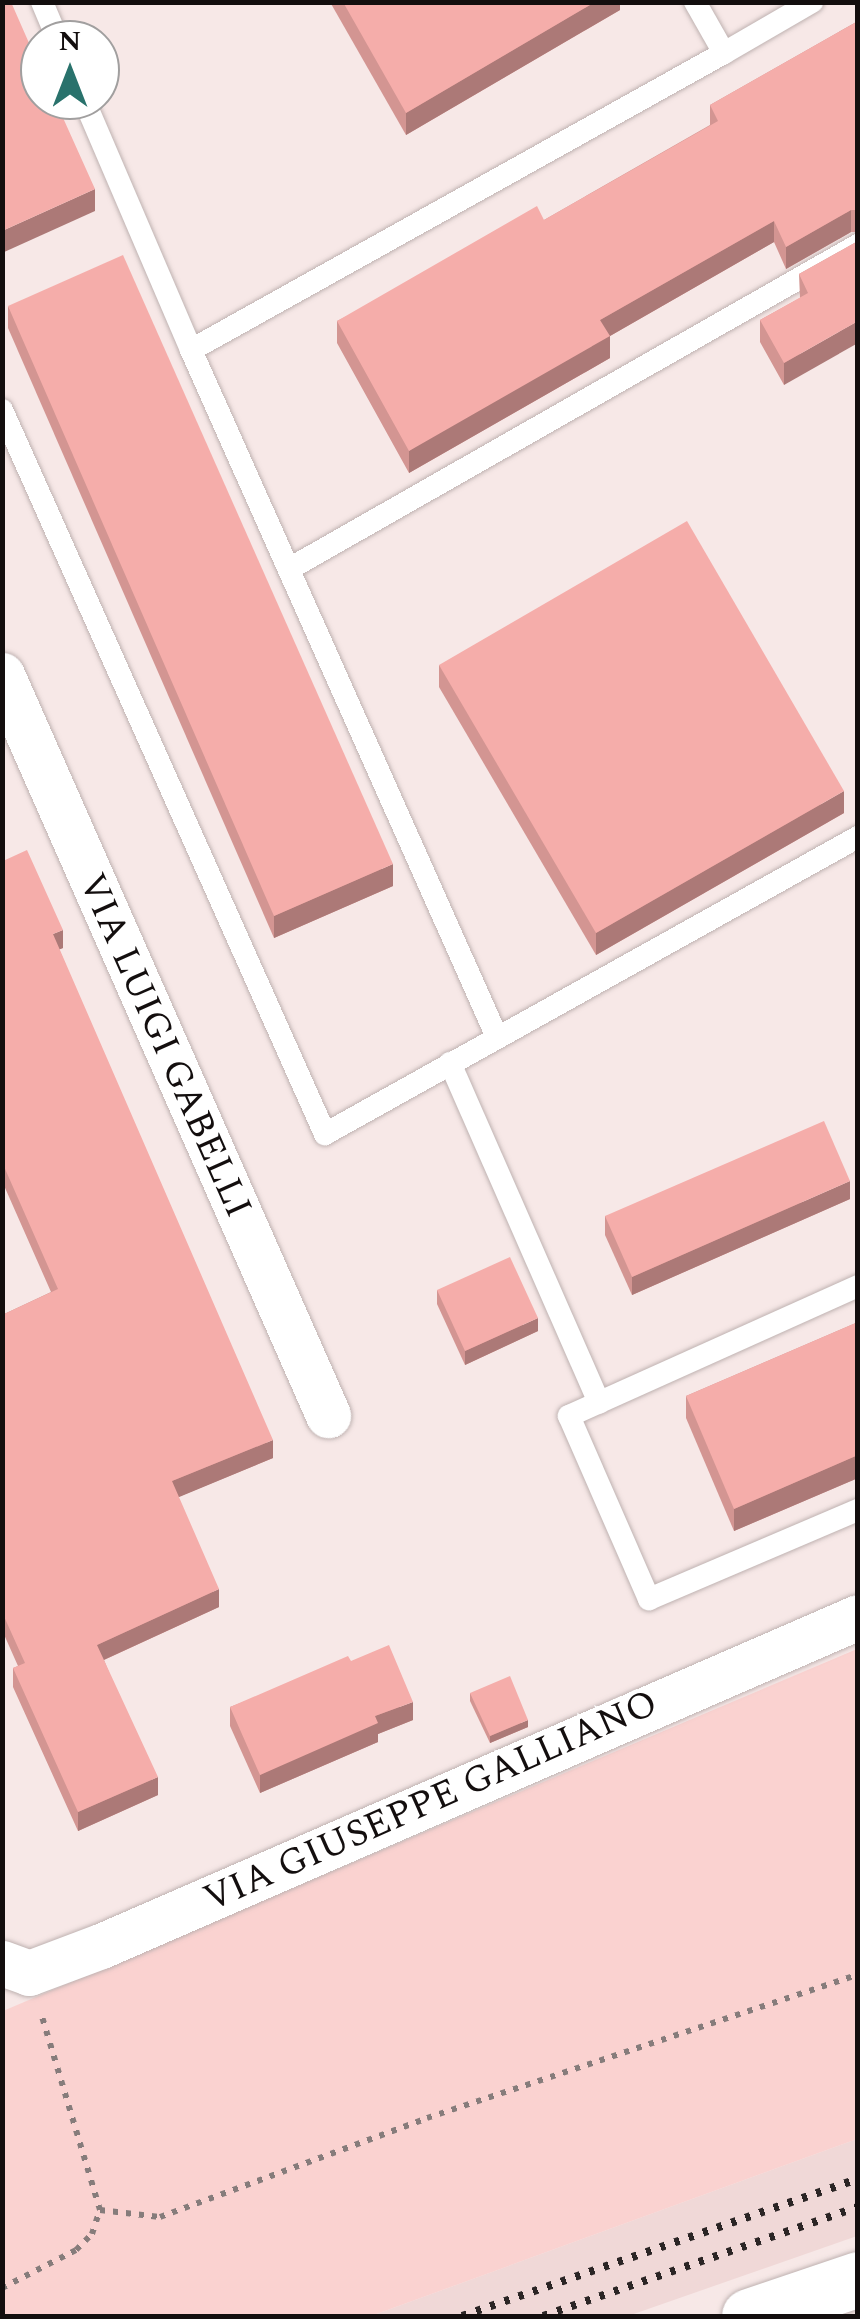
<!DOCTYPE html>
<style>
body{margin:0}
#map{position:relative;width:860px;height:2319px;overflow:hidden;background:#f7e8e7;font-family:Spectral,serif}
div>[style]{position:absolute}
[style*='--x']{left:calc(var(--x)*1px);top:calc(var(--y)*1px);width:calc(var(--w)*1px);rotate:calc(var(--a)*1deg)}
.built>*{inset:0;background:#f0d8d7}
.green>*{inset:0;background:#fad2d0}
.path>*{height:6px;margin-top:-3px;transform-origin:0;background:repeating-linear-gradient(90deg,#867c7b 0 5px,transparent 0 13px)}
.roads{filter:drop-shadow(0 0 2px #bfb2b1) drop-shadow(0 0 2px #bfb2b1)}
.lane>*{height:22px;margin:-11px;padding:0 11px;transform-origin:11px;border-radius:11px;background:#fff}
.street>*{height:45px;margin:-22.5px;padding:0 22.5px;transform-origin:22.5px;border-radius:22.5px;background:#fff}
.secondary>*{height:55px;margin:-27.5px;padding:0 27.5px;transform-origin:27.5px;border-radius:27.5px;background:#fff}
.rail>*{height:8px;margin-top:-4px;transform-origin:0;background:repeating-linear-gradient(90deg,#2b2525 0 5px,transparent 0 15px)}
.wall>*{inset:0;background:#d39592}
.shaded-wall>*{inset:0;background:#ac7977}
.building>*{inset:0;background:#f5adaa}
span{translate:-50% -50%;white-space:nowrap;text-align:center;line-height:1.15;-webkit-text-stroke:9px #fff;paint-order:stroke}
.street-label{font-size:38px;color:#130e0e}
.frame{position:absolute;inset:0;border:5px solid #130e0e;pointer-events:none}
.north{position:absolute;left:20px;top:20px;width:100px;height:100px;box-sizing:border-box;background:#fff;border:2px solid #a19f9f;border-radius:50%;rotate:0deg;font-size:28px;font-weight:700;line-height:40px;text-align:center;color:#130e0e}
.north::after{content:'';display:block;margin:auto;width:35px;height:45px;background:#29726c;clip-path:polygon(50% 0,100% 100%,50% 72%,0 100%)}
</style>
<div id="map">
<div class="built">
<div style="clip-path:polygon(857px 2139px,857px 2236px,628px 2316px,371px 2316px)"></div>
</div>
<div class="green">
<div style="clip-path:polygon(857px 1649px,857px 2139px,371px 2316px,3px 2316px,3px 2011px)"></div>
</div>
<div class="path">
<div style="--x:100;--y:2210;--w:60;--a:6.7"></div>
<div style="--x:160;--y:2217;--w:285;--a:-20.3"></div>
<div style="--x:427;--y:2118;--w:454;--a:-18.4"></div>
<div style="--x:2;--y:2288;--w:83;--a:-27.2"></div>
<div style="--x:76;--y:2250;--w:23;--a:-45"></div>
<div style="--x:92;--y:2234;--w:25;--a:-72"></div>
<div style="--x:100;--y:2210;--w:206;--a:-106.7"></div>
</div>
<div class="roads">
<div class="lane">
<div style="--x:42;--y:2;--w:41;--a:67.2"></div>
<div style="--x:724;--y:53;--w:102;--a:-30.1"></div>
<div style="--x:84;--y:100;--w:272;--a:66.8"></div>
<div style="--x:2;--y:410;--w:793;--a:65.96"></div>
<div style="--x:325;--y:1134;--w:610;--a:-29.13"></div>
<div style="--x:289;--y:569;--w:655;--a:-29.66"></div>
<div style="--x:497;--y:1037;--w:752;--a:-114.01"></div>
<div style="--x:191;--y:350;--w:610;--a:-29.13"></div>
<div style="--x:724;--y:53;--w:59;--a:-119.6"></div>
<div style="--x:450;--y:1063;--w:371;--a:66.3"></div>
<div style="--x:858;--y:1286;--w:317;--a:155.8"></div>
<div style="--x:569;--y:1416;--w:200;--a:66.4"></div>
<div style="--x:649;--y:1599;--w:227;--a:-23.1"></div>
</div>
<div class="street">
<div style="--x:2;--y:675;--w:809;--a:66.22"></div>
<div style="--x:2;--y:1963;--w:29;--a:20"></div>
<div style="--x:29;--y:1973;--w:77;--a:-20.6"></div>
<div style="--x:101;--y:1946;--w:825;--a:-23.49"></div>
</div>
<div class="secondary">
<div style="--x:749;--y:2316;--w:115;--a:-18.7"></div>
</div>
</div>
<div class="rail">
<div style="--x:462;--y:2316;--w:419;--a:-19.1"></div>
<div style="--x:543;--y:2316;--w:333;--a:-19.1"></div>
</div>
<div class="wall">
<div style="clip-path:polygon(330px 2px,620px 2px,620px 10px,406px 135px)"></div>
<div style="clip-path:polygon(858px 21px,858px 232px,851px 232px,786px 269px,774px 242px,610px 336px,610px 358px,409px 473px,337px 343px,337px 321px,544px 220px,710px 125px,710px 105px)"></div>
<div style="clip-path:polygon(858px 241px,784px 385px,760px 342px,760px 320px,800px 298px,799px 274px)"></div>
<div style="clip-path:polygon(8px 306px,393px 886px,274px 938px,8px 328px)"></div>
<div style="clip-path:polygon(439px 665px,844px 813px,596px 955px,439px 687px)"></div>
<div style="clip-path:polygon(2px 859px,63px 948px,59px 949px,273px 1458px,178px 1497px,219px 1607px,104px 1660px,158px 1795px,78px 1831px,13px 1687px,13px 1668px,18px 1666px,2px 1630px,2px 1315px,51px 1292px,2px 1181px)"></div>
<div style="clip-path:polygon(850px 1199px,632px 1295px,605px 1235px,605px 1216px)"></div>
<div style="clip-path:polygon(437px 1290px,538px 1331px,465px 1365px,437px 1304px)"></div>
<div style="clip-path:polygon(858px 1322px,858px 1478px,734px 1531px,686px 1418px,686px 1396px)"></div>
<div style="clip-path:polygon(351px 1661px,413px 1720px,378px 1734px,378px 1742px,260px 1793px,230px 1726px,230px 1707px)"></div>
<div style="clip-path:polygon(470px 1693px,528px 1727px,490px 1743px,470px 1701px)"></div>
</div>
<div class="shaded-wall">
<div style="clip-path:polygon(595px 2px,620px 2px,620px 10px,406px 135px,406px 113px)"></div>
<div style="clip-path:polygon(95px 189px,95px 211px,2px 253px,2px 231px)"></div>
<div style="clip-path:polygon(851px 210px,851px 232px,786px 269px,786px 247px)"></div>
<div style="clip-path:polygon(774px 221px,774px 242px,610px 336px,610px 358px,409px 473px,409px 451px,600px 320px)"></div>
<div style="clip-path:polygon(858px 321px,858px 343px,784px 385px,784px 363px)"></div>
<div style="clip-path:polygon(844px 791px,844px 813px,596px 955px,596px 933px)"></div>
<div style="clip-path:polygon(393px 864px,393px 886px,274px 938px,274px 916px)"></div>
<div style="clip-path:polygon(63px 930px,63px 948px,53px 952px,53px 934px)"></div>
<div style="clip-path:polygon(850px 1181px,850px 1199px,632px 1295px,632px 1277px)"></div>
<div style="clip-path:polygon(538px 1318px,538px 1331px,465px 1365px,465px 1351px)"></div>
<div style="clip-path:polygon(273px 1440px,273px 1458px,172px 1500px,172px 1481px)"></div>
<div style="clip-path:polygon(858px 1455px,858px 1478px,734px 1531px,734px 1509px)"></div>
<div style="clip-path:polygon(219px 1589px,219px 1607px,97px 1663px,97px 1645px)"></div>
<div style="clip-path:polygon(413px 1702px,413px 1720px,378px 1734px,378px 1742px,260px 1793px,260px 1775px,375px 1716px)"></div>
<div style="clip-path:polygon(528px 1720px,528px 1727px,490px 1743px,490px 1736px)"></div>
<div style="clip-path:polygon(158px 1777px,158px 1795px,78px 1831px,78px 1812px)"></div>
</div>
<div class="building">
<div style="clip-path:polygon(2px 2px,11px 2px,40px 68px,40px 100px,55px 100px,95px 189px,2px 231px)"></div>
<div style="clip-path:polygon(343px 2px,595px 2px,406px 113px)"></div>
<div style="clip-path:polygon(858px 21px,858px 210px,851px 210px,786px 247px,774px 221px,600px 320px,610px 336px,409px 451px,337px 321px,537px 206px,544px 220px,718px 121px,710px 105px)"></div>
<div style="clip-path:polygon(858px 241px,858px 321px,784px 363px,760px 320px,808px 293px,799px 274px)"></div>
<div style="clip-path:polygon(123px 255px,393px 864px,274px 916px,8px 306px)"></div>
<div style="clip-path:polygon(687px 521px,844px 791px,596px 933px,439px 665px)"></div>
<div style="clip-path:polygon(27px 850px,63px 930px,53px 934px,273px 1440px,172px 1481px,219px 1589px,97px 1645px,158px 1777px,78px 1812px,13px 1668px,25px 1663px,2px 1612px,2px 1315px,58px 1289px,2px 1162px,2px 859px,3px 861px)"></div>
<div style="clip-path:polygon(824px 1121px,850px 1181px,632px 1277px,605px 1216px)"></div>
<div style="clip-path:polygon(510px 1257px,538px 1318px,465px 1351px,437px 1290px)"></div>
<div style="clip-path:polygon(858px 1322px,858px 1455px,734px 1509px,686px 1396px)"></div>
<div style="clip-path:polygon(389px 1645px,413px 1702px,375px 1716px,378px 1723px,260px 1775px,230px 1707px,348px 1656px,351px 1661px)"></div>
<div style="clip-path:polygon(510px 1676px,528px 1720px,490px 1736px,470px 1693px)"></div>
</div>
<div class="street-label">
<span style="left:164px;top:1046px;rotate:66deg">VIA LUIGI GABELLI</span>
<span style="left:431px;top:1802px;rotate:-24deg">VIA GIUSEPPE GALLIANO</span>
</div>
<div class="frame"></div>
<div class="north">N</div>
</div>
